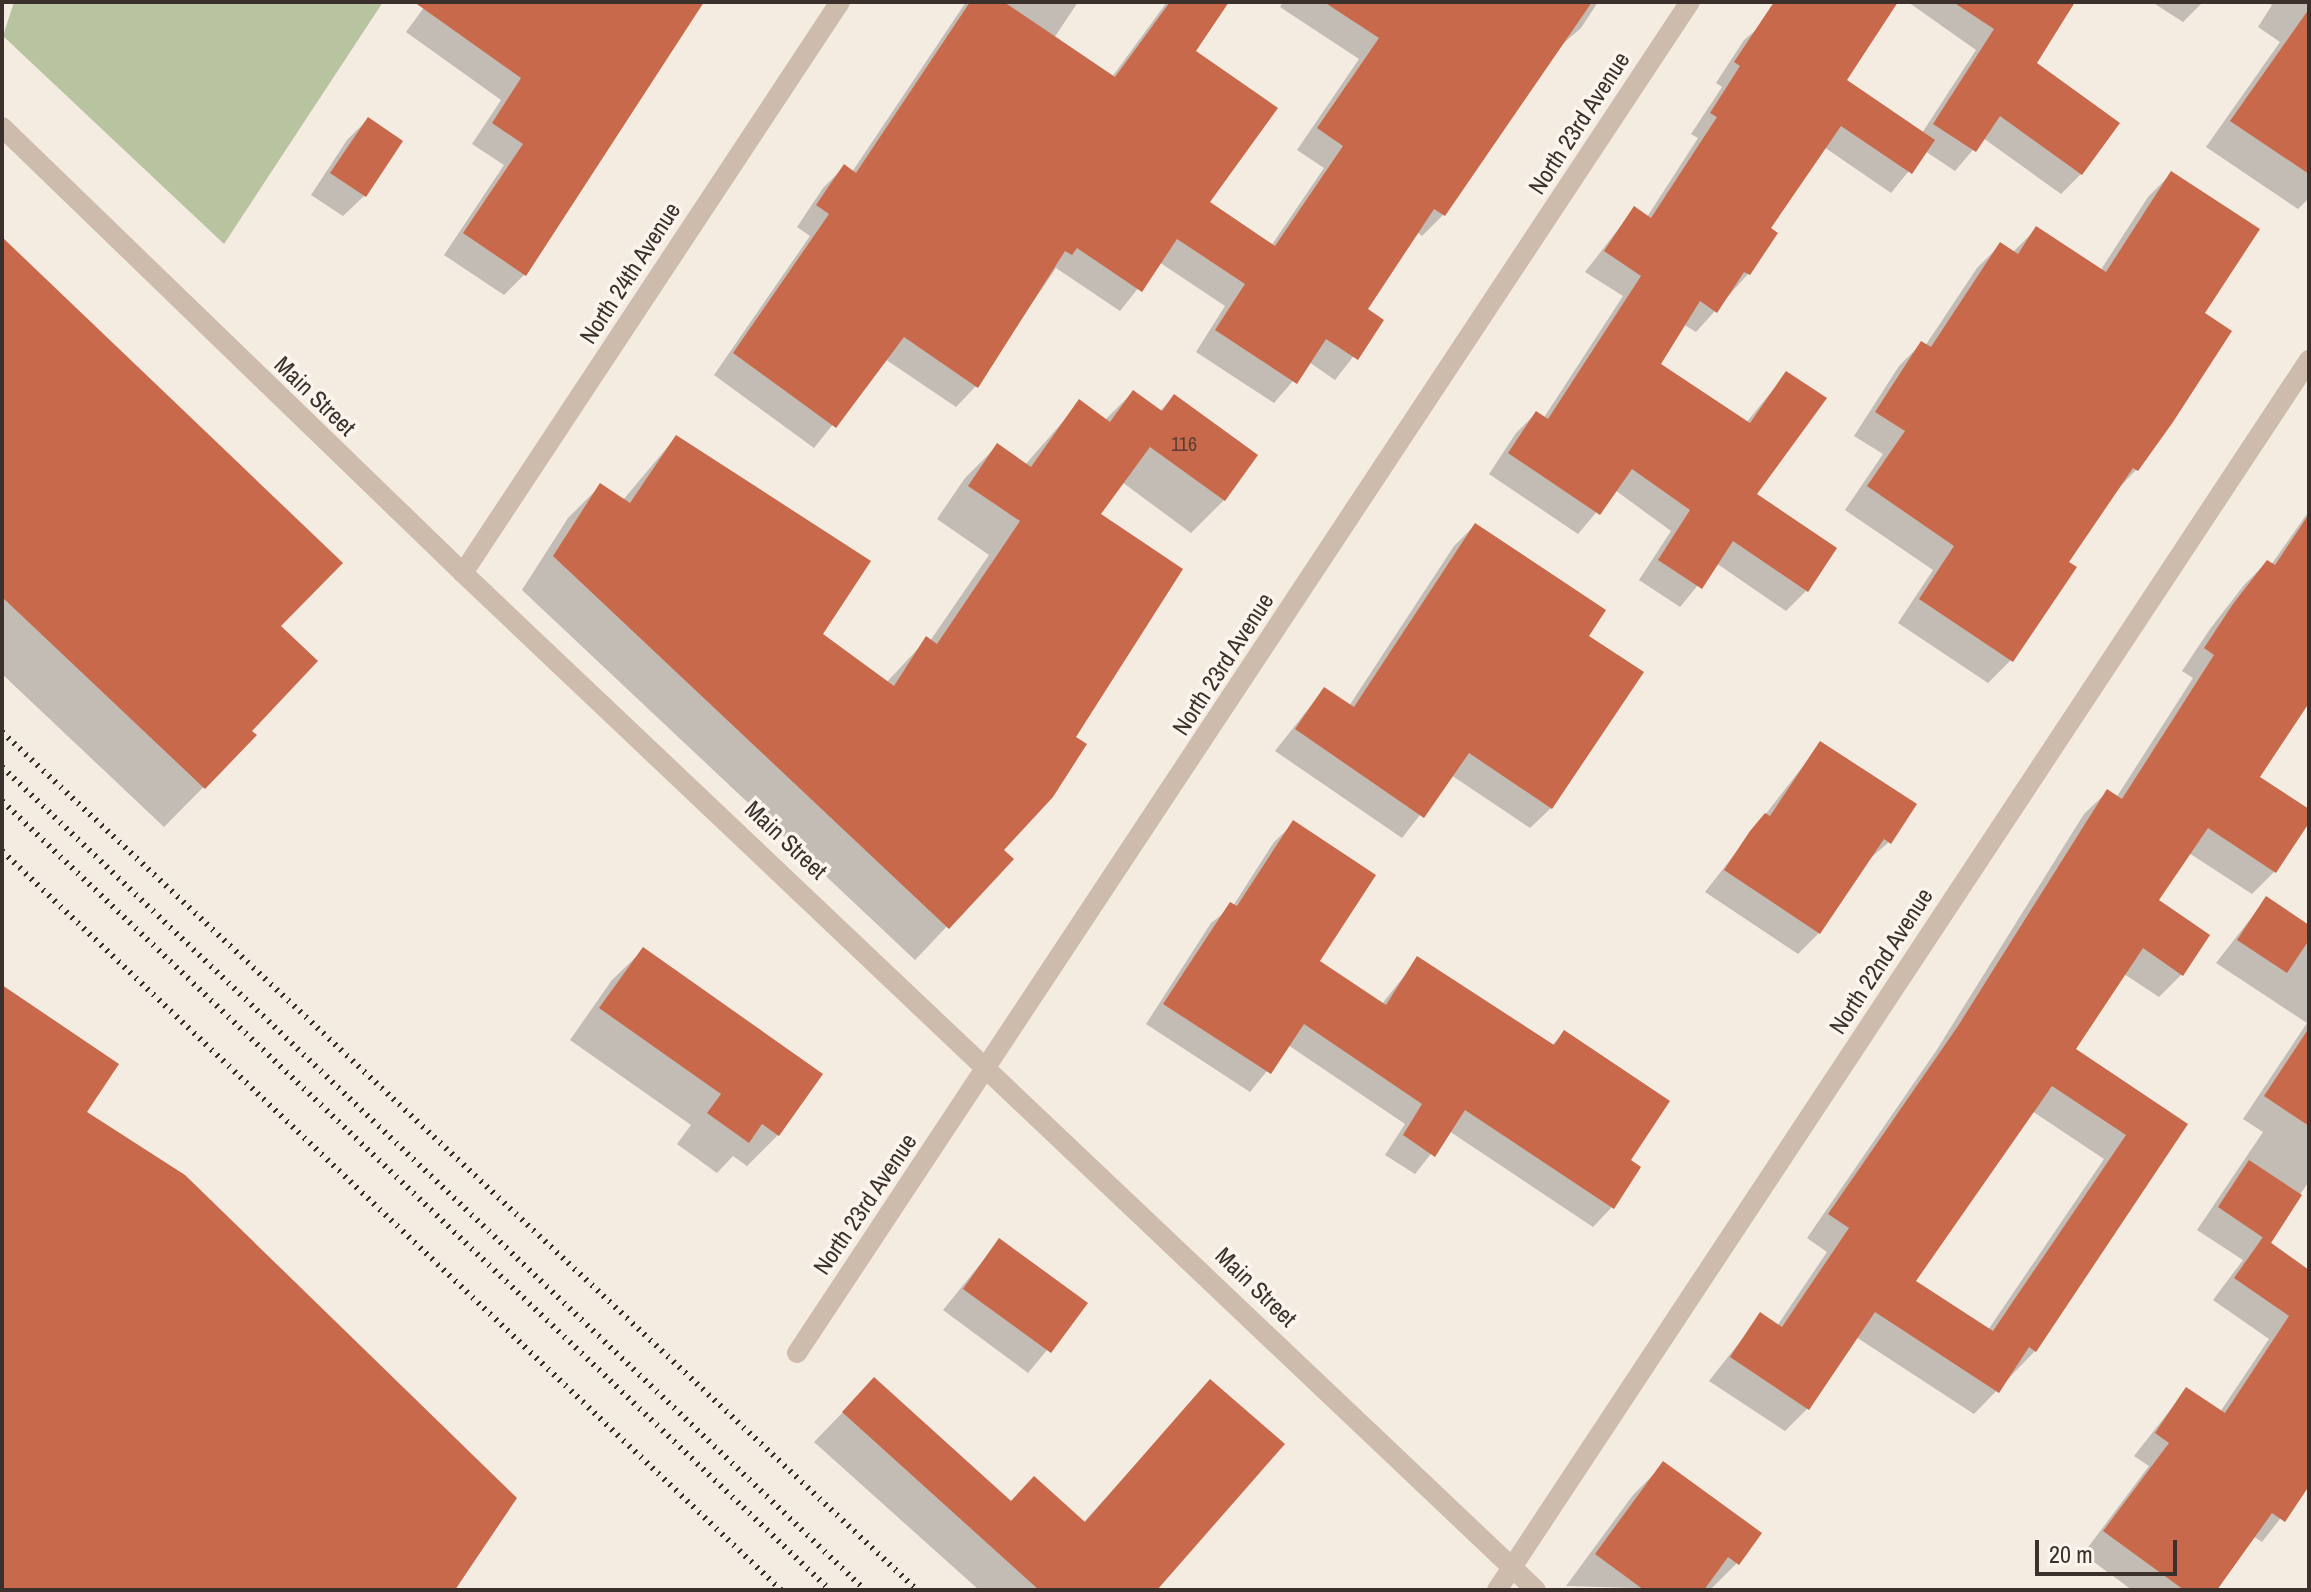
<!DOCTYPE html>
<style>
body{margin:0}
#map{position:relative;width:2311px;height:1592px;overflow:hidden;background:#f4ebe1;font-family:"Archivo Narrow",sans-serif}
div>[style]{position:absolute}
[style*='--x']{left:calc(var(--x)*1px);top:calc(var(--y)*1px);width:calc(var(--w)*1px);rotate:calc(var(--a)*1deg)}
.green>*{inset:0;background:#b8c4a0}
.shadow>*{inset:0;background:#0003}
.building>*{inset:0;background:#c8694b}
.minor>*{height:20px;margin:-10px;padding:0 10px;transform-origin:10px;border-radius:10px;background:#cdbbac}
.rail>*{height:6px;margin-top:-3px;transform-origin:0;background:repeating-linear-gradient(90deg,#3b302b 0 2px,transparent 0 8px)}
span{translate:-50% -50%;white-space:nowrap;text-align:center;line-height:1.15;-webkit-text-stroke:7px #fbf5ee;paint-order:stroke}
.number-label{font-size:20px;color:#5e3e33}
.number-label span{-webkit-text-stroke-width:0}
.street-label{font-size:24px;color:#3b302b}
.frame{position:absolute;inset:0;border:4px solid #3b302b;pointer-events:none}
.scale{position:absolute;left:2035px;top:1540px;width:142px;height:36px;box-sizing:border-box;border:4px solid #3b302b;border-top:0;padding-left:10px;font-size:24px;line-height:28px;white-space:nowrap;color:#3b302b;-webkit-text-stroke:6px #fbf5ee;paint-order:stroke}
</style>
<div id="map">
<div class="green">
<div style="clip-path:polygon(14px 2px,383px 2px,224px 244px,3px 36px)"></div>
</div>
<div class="shadow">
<div style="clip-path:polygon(428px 2px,701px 2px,525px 274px,504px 295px,444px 255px,504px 165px,472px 144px,501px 100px,406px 32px)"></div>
<div style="clip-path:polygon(966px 2px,1078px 2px,1054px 38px,1112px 77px,1167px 2px,1226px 2px,1194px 51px,1207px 203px,1271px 246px,1324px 168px,1297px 150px,1359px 59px,1280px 7px,1283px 2px,1598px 2px,1581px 28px,1558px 48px,1443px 215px,1422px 236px,1417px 232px,1365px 310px,1381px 321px,1335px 380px,1309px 362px,1274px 403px,1196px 352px,1225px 306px,1159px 262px,1120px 311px,1056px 268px,976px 386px,956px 407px,885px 359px,814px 448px,714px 375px,810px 236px,797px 227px,823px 188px,844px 167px,852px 172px)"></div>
<div style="clip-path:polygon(1790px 2px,1895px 2px,1844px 81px,1922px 133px,1976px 50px,1908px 2px,2075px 2px,2034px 64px,2081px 174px,2061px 194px,1983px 138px,1955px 171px,1925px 151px,1891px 193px,1824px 147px,1768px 229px,1748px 274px,1696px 332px,1683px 324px,1658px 365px,1746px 423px,1786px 374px,1754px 494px,1806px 591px,1786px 611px,1716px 563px,1680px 607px,1639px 580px,1671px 531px,1615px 490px,1578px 534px,1489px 474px,1516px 433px,1536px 413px,1543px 419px,1623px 296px,1585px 272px,1634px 209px,1647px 217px,1698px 138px,1691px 134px,1722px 87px,1716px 83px,1744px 40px)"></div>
<div style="clip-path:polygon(2152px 2px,2203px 2px,2183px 22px)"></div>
<div style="clip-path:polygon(2267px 2px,2309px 2px,2309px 198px,2298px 209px,2206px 147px,2280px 42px,2258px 27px,2272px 5px)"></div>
<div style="clip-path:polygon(368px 119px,364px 196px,343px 216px,311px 195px,347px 140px)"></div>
<div style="clip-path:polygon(2171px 174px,2202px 314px,2136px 470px,2114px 493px,2066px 563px,2011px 660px,1988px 683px,1898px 623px,1933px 570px,1845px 510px,1883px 454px,1854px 436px,1899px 366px,1922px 343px,1925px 346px,1977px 268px,2000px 245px,2012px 253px,2036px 229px,2100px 271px,2148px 197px)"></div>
<div style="clip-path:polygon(2px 240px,278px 626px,249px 731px,254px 736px,164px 827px,2px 674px)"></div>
<div style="clip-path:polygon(1133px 392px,1159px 412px,1174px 397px,1255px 456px,1224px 500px,1191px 533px,1122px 482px,1099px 515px,1001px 850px,1011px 859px,915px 960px,522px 590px,568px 518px,601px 485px,623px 500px,676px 437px,820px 634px,886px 683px,927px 639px,930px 641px,989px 555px,937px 519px,965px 478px,997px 446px,1025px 465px,1080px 402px,1105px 420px)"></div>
<div style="clip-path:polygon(evenodd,2309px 511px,2309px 685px,2257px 777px,2309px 811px,2309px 819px,2274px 872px,2252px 894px,2189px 853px,2157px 901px,2182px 974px,2159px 997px,2124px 974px,2073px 1049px,2185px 1124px,2035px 1351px,1974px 1414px,1856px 1337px,1808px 1408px,1785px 1431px,1709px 1381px,1761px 1315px,1777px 1326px,1827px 1252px,1807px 1238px,1936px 1051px,2084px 814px,2107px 792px,2116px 798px,2193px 678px,2182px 671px,2210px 629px,2244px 585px,2267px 562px,2271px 565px,2309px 511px,2032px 1111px,2104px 1159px,1988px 1330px,1913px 1281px,2032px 1111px)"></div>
<div style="clip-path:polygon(1475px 525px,1586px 636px,1551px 808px,1530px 828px,1451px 775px,1402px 838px,1275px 751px,1324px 689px,1349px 706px,1454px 546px)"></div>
<div style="clip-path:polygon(1821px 743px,1889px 842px,1866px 862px,1819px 933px,1798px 954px,1705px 892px)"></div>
<div style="clip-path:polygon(1294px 823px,1317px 962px,1381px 1005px,1418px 959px,1551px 1046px,1564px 1033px,1628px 1160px,1612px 1207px,1593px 1227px,1449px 1131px,1415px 1174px,1385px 1155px,1405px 1124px,1288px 1045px,1250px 1092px,1146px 1024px,1211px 923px,1233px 906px,1274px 842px)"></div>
<div style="clip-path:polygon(2266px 899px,2309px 927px,2309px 1181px,2268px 1243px,2309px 1272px,2309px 1482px,2262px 1542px,2253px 1536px,2214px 1590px,2132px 1590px,2083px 1554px,2149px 1466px,2134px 1456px,2186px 1390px,2220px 1412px,2269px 1339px,2213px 1300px,2243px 1260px,2197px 1230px,2263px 1132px,2243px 1119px,2307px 1023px,2216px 963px)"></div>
<div style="clip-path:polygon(643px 950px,778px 1135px,747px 1166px,733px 1156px,717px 1173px,677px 1144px,691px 1125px,570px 1040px,612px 980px)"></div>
<div style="clip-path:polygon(999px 1241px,1085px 1304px,1028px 1373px,943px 1310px)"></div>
<div style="clip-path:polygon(874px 1380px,1010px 1503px,1083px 1523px,1210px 1382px,1155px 1590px,979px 1590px,814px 1442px)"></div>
<div style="clip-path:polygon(1664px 1464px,1737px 1563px,1710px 1590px,1566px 1586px,1633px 1495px)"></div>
</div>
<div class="building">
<div style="clip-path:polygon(414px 2px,704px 2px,526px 276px,463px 233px,523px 144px,492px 123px,521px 78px)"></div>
<div style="clip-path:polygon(970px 2px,1004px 2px,1115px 77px,1170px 2px,1229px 2px,1196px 51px,1278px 108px,1210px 202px,1275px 246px,1343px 146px,1317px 128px,1379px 38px,1324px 2px,1592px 2px,1445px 216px,1434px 209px,1368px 309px,1384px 320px,1358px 360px,1326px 339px,1297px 384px,1215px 330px,1245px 284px,1177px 239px,1142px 292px,1077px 248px,1072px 255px,1065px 251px,978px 388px,904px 337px,836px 428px,733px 353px,829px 214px,816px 205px,844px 164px,856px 173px)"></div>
<div style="clip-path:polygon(1774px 2px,1898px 2px,1847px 80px,1935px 140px,1912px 174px,1841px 126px,1771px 228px,1778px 233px,1750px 275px,1744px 272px,1717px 313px,1700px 301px,1661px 364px,1750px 423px,1786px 371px,1827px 398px,1757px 494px,1837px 548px,1808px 592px,1733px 541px,1702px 589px,1658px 560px,1690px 510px,1632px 469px,1600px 515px,1508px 453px,1536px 411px,1548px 419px,1641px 276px,1604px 251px,1634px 206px,1651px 218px,1717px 117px,1710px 113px,1740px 66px,1734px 62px)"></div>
<div style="clip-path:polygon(1953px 2px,2075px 2px,2037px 63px,2120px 123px,2082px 175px,2000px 116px,1976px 152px,1933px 124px,1994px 29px)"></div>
<div style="clip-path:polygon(2309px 9px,2309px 174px,2230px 121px)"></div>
<div style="clip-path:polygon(368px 117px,403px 141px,366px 197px,330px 173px)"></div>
<div style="clip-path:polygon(2171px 171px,2260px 229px,2205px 313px,2232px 331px,2173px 422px,2138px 471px,2133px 468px,2069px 562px,2077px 567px,2013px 662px,1919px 599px,1954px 546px,1867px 486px,1905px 431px,1875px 412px,1921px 341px,1931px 347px,2000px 242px,2018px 254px,2036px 226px,2106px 272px)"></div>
<div style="clip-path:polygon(2px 237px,343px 563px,281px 626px,318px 661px,252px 731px,257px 735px,205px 789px,2px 597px)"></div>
<div style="clip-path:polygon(1133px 390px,1162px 411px,1174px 394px,1258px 455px,1225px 501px,1150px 447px,1101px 514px,1183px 569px,1076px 737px,1087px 744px,1053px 797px,1004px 850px,1014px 859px,949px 929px,553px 556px,600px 483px,630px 503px,676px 435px,871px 561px,823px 634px,894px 686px,926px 636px,937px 644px,1020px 521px,968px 486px,997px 443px,1031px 467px,1079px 399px,1110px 422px)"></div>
<div style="clip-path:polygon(evenodd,2309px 514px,2309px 703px,2260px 777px,2309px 809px,2309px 823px,2276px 873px,2208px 828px,2159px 900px,2210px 935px,2183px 976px,2143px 948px,2076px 1049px,2188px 1124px,2036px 1352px,2029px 1347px,1999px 1393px,1875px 1312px,1809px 1410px,1730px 1357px,1760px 1312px,1782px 1327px,1849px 1228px,1828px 1214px,1958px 1026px,2107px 789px,2122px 799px,2214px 655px,2204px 648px,2233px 604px,2267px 560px,2275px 565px,2309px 514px,2052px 1086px,2126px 1135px,1993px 1331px,1916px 1281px,2052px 1086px)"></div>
<div style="clip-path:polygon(1475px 523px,1606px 610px,1589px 636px,1644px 672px,1552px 809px,1469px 753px,1424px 818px,1295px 729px,1324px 687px,1354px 707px)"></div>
<div style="clip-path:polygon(1820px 741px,1917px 804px,1891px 844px,1884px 839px,1820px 934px,1724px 870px,1750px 831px,1765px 813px,1770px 816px)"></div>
<div style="clip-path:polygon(1293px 820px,1376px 875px,1320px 961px,1386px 1005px,1417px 956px,1554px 1045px,1564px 1030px,1670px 1101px,1631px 1160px,1641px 1167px,1614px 1209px,1465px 1110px,1435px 1157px,1403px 1135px,1422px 1104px,1304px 1024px,1271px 1074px,1163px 1004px,1230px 902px,1237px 906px)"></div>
<div style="clip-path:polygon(2266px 896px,2309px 925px,2309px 940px,2287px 973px,2237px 940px)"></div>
<div style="clip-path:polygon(643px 947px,823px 1074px,779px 1136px,762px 1124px,749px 1143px,707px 1113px,721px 1094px,599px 1008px)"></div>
<div style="clip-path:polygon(2px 985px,119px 1064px,87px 1112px,185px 1175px,517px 1498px,455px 1590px,2px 1590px)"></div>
<div style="clip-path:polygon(2309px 1028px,2309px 1126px,2264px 1096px)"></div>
<div style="clip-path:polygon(2249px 1160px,2302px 1195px,2271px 1243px,2218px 1207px)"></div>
<div style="clip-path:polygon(2263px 1237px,2309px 1270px,2309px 1486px,2285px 1522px,2272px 1513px,2217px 1590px,2184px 1590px,2103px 1531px,2169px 1443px,2155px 1433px,2186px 1387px,2225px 1413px,2289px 1316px,2234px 1278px)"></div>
<div style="clip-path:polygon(999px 1238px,1088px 1303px,1051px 1353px,963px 1289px)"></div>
<div style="clip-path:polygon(874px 1377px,1011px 1501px,1034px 1476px,1085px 1522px,1210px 1379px,1285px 1444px,1157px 1590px,1039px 1590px,842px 1412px)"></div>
<div style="clip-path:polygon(1663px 1461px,1762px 1533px,1739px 1565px,1728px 1557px,1704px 1590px,1644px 1590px,1595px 1554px)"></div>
</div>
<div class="minor">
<div style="--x:2;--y:127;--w:641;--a:44.05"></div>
<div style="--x:463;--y:573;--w:1478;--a:43.47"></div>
<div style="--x:463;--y:573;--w:684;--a:-56.57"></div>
<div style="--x:797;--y:1353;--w:1619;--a:-56.54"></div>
<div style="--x:1497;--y:1590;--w:1474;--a:-56.57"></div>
</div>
<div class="rail">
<div style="--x:2;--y:732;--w:1254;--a:43.16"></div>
<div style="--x:2;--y:767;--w:1193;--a:43.64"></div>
<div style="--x:2;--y:801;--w:1144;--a:43.62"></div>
<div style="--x:2;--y:851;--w:1074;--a:43.49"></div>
</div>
<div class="number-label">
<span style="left:1184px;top:443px">116</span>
</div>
<div class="street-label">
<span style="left:1579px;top:123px;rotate:-57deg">North 23rd Avenue</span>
<span style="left:630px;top:273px;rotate:-57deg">North 24th Avenue</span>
<span style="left:315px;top:396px;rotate:44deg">Main Street</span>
<span style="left:1223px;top:664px;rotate:-57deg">North 23rd Avenue</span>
<span style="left:786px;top:840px;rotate:43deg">Main Street</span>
<span style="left:1881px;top:961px;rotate:-57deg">North 22nd Avenue</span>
<span style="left:865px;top:1204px;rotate:-56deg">North 23rd Avenue</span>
<span style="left:1256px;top:1287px;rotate:44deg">Main Street</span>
</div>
<div class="frame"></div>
<div class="scale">20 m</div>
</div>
